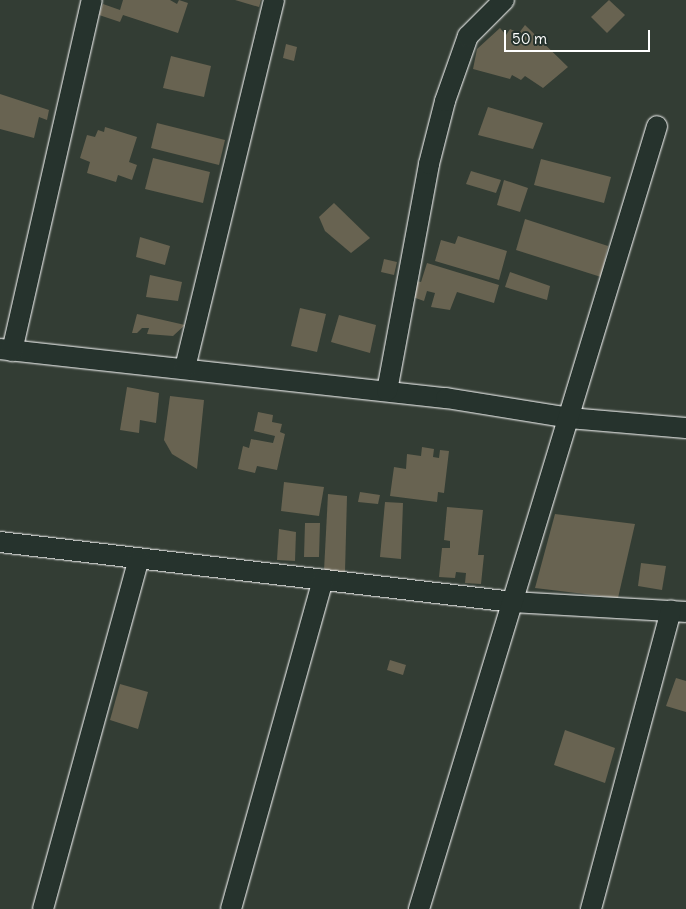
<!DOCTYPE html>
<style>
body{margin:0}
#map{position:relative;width:686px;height:909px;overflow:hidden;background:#333d34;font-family:Delius,sans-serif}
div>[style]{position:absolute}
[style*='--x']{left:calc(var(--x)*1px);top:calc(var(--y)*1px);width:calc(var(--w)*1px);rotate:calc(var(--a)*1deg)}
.building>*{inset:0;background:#686351}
.roads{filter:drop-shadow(0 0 1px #fff) drop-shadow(0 0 1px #fff)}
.minor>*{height:20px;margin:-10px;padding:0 10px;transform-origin:10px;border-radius:10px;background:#26332d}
span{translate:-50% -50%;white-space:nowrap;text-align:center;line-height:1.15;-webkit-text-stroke:5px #26332d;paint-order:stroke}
.scale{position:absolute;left:504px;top:30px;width:146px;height:22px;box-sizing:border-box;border:2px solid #fff;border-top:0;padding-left:6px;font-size:15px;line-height:18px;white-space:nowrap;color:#fff;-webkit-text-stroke:4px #26332d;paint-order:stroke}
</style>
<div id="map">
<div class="building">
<div style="clip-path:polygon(123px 0,170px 0,177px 4px,179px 0,188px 3px,178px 33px,123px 15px,120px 22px,99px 15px,103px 4px,120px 10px)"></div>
<div style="clip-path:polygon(235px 0,261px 0,259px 7px)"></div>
<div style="clip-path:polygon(609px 0,625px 15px,607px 33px,591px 17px)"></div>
<div style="clip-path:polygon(525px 25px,568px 67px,543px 88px,525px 76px,521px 80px,512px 75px,510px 79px,473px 69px,477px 49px,500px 28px,506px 35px,510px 29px,519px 33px)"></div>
<div style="clip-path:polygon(286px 44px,297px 47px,294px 61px,283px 58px)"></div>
<div style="clip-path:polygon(171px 56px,211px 66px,204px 97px,163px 88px)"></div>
<div style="clip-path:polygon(0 94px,49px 110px,47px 120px,39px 117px,34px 138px,0 129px)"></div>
<div style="clip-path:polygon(488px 107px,543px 123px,533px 149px,478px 135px)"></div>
<div style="clip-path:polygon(157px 123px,225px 140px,219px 165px,151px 148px)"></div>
<div style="clip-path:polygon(105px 127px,137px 137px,129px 162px,137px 165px,132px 180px,118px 175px,116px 182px,87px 173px,90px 162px,80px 158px,87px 135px,95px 137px,98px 130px,104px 132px)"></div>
<div style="clip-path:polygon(153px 158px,210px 172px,203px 203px,145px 189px)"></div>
<div style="clip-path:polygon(541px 159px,611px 177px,604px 203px,534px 185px)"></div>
<div style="clip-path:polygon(471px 171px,501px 180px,496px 193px,466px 184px)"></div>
<div style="clip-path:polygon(504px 180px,528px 188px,520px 212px,497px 205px)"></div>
<div style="clip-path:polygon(334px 203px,370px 238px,351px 253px,325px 231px,319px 217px)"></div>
<div style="clip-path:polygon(525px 219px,608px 246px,601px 277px,516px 250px)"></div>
<div style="clip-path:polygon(458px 236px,507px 251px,499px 280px,435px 261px,441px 240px,455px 244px)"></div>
<div style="clip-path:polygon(140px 237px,170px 246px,165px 265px,136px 257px)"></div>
<div style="clip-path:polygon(384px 259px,397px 262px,394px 275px,381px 272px)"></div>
<div style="clip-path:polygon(427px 263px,499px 285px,494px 303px,457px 292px,450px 310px,431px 307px,435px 293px,427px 291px,424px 301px,410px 296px,416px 281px,421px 282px)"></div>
<div style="clip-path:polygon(510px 272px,550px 286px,547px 300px,505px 287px)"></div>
<div style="clip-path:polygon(150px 275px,182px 282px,178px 301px,146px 297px)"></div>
<div style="clip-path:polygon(300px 308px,326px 314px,317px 352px,291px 346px)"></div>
<div style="clip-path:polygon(137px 314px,185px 325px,173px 336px,147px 334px,149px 328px,142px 328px,137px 333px,132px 333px)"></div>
<div style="clip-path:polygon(339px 315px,376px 325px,370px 353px,331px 342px)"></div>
<div style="clip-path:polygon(127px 387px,159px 393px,156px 423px,140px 420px,139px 433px,120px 430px)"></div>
<div style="clip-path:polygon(170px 396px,204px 400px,197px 469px,172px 454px,164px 440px)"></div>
<div style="clip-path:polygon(258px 412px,273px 415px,272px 422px,282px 424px,280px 432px,285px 434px,277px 470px,257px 466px,255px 473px,238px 469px,243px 446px,249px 448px,251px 439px,273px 443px,275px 436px,254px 431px)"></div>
<div style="clip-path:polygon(422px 447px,434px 449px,433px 457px,439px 458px,440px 450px,449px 451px,444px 493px,438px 492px,437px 502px,390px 496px,394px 467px,406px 469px,407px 454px,421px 456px)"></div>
<div style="clip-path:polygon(284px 482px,324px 487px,319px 516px,281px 511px)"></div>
<div style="clip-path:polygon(360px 492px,380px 495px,378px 504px,358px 502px)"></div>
<div style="clip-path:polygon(328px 494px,347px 496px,345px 572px,324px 571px)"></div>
<div style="clip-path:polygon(385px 502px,403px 503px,401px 559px,380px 557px)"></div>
<div style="clip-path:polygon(447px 507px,483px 510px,478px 555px,484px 555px,481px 584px,465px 583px,466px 573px,456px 572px,455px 578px,439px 577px,442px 548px,450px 548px,450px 541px,444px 540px)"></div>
<div style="clip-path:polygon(555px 514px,635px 524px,618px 598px,535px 588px)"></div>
<div style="clip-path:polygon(305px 523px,320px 523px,319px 557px,304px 557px)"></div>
<div style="clip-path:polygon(279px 529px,296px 532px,295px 561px,277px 560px)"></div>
<div style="clip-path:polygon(641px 563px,666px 566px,662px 590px,638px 586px)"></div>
<div style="clip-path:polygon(390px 660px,406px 665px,403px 675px,387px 670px)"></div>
<div style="clip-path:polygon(676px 678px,686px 681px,686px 712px,666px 706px)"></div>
<div style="clip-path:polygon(120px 684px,148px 692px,138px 729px,110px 720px)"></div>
<div style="clip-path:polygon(565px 730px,615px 748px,605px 783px,554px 765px)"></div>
</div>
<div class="roads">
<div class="minor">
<div style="--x:0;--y:349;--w:449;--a:6.3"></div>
<div style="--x:446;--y:398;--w:125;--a:9.2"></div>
<div style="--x:569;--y:418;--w:117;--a:4.9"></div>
<div style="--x:12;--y:351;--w:360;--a:-77.2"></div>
<div style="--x:185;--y:368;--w:379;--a:-76.4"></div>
<div style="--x:387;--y:391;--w:231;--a:-79.5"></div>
<div style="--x:429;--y:164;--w:65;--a:-75.7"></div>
<div style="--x:445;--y:101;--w:69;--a:-70.5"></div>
<div style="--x:468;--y:36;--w:51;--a:-45"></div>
<div style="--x:0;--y:542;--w:516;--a:6.67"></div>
<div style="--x:513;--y:602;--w:173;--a:3.3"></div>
<div style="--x:43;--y:909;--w:363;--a:-74.7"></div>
<div style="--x:231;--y:909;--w:342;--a:-74.4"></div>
<div style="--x:419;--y:909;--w:818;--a:-73.09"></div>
<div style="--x:591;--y:909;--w:309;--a:-75"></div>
</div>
</div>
<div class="scale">50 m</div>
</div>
